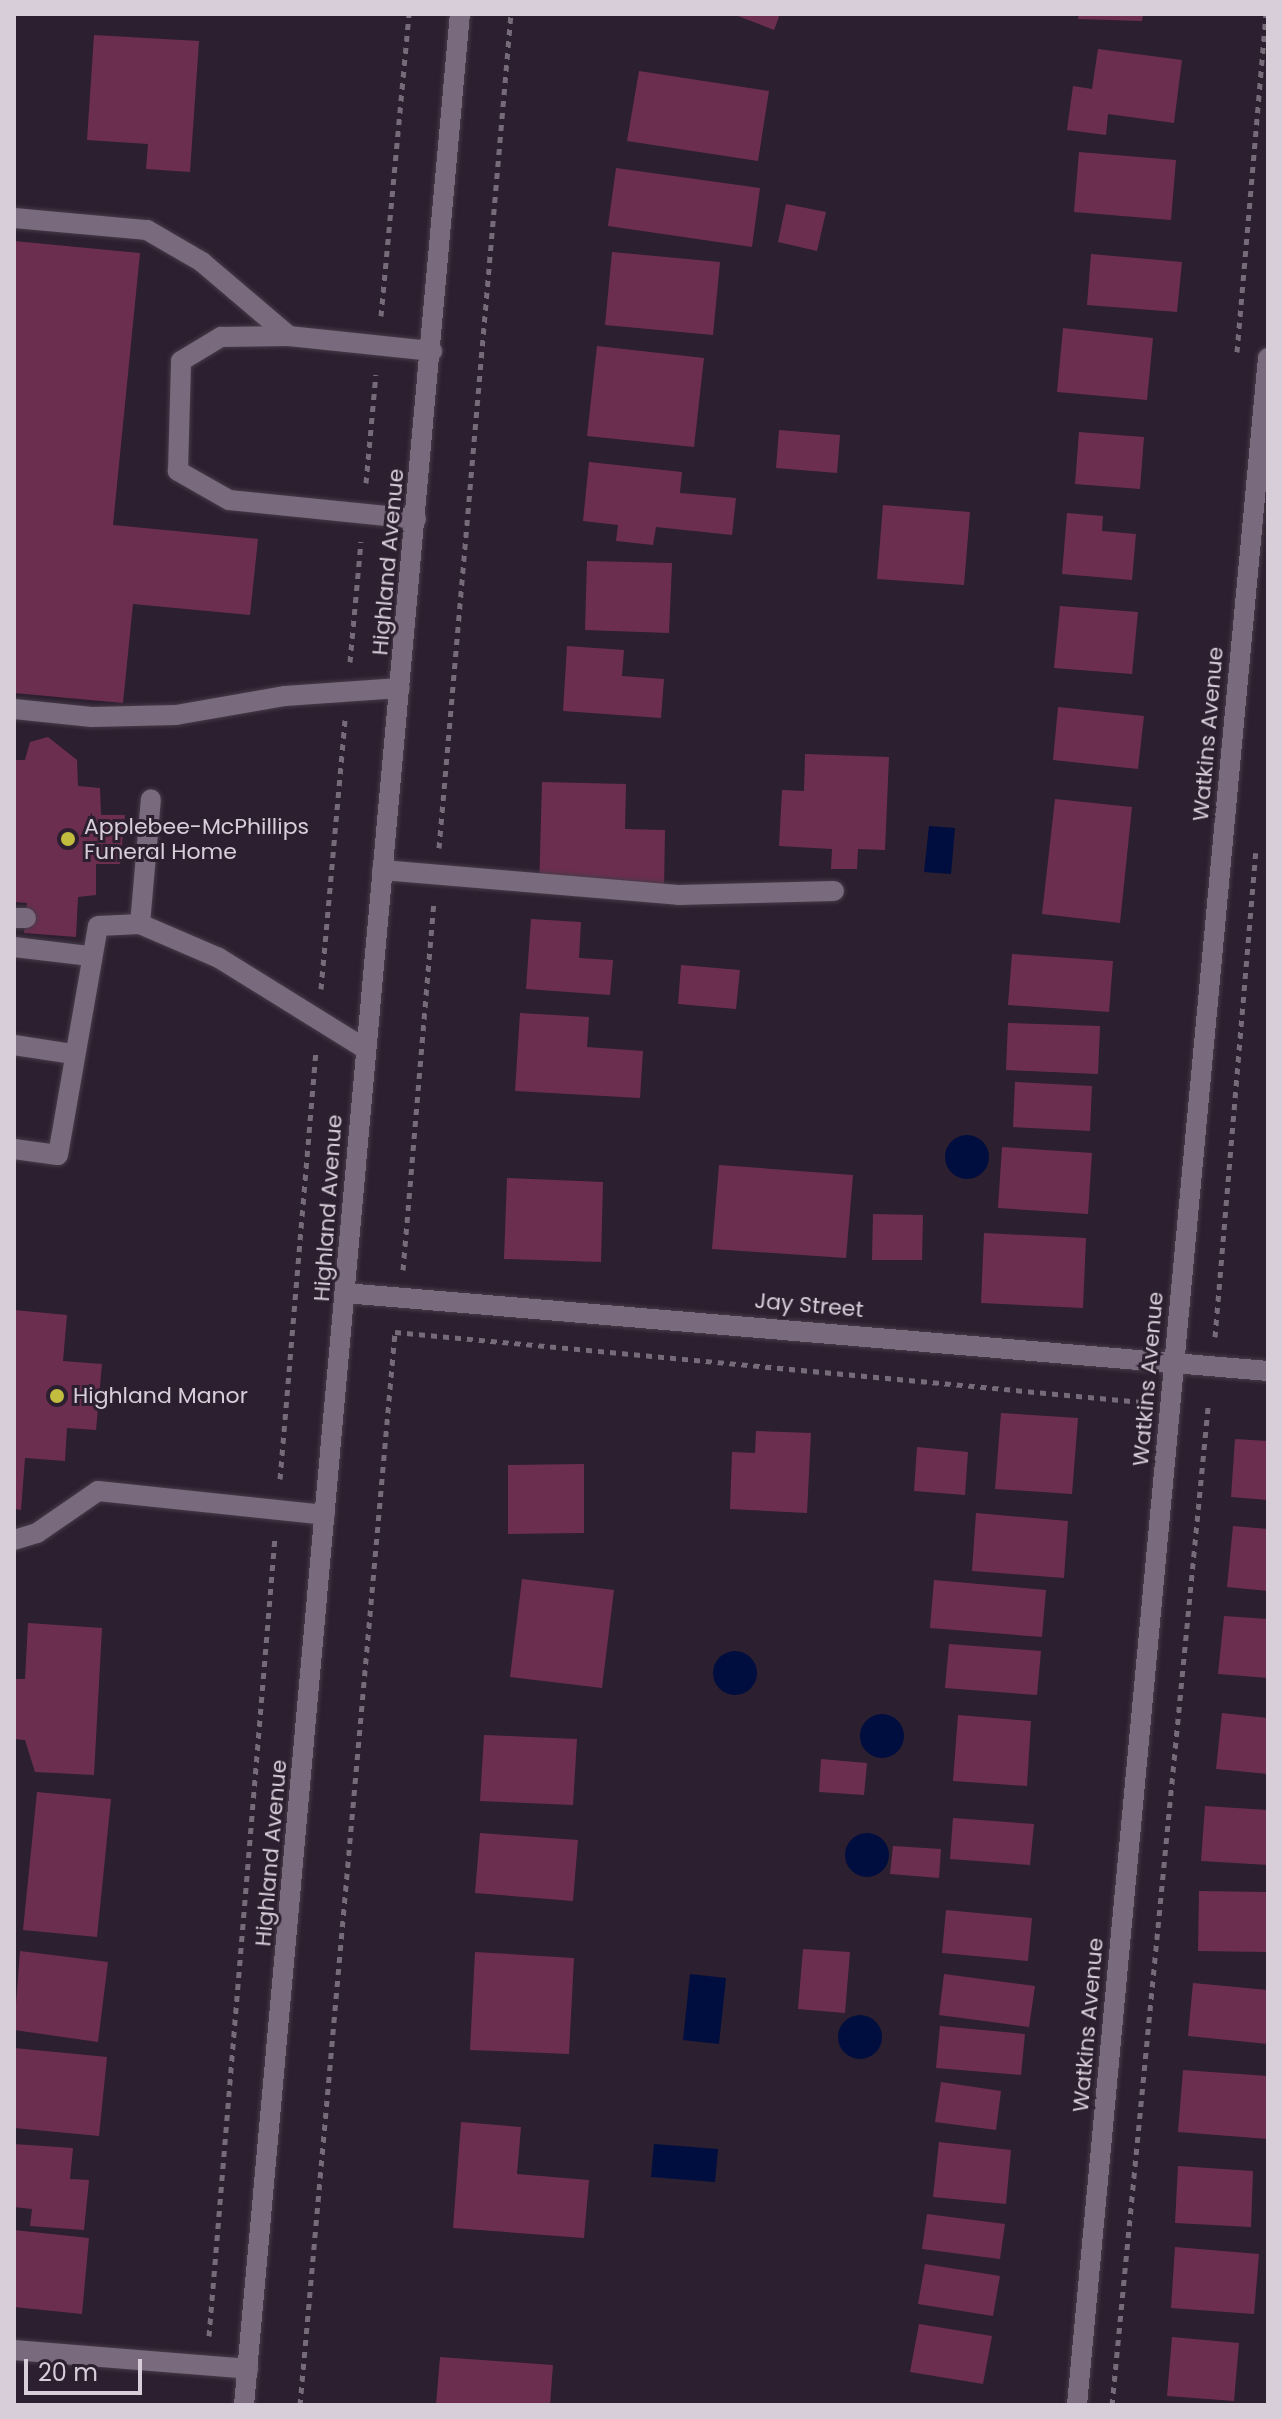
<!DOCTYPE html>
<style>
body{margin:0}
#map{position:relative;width:1282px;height:2419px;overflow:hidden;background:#2c1f2f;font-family:Poppins,sans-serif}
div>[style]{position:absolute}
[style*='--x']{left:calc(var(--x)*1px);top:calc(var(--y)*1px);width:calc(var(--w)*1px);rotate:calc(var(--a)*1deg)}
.water>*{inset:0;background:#000e3f}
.round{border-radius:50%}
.building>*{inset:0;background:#6c2e4f}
.path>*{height:5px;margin-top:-2.5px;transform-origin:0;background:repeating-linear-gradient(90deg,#766b79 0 6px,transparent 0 12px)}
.roads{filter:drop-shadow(0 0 2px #473b49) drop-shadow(0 0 2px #473b49)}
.service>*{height:20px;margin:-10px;padding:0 10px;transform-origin:10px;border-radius:10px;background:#796a7d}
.minor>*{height:20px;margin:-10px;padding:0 10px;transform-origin:10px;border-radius:10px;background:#796a7d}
.tertiary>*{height:20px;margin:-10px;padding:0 10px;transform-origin:10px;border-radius:10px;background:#796a7d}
.dots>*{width:22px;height:22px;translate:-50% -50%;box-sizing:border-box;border:4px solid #2c1f2f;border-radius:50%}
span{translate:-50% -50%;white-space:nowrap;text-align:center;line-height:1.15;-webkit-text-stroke:6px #2c1f2f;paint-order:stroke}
.street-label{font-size:22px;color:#d7ced9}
.poi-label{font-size:22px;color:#d7ced9}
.left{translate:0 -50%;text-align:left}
.frame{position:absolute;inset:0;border:16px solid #d7ced9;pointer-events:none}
.scale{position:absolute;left:24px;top:2359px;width:118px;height:36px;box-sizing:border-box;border:4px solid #d7ced9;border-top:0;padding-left:10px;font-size:24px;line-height:28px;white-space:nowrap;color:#d7ced9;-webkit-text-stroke:6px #2c1f2f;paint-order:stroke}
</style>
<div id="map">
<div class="water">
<div style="clip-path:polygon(929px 826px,955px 828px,951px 874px,924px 872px)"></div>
<div class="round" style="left:945px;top:1135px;width:44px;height:44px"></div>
<div class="round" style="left:713px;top:1651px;width:44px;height:44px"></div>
<div class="round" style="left:860px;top:1714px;width:44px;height:44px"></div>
<div class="round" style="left:845px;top:1833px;width:44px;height:44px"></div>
<div style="clip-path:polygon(690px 1974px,726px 1978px,719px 2044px,683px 2040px)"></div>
<div class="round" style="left:838px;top:2015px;width:44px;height:44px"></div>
<div style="clip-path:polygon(654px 2144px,718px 2149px,715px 2182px,651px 2177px)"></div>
</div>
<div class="building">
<div style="clip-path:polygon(733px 14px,780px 14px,774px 30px)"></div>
<div style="clip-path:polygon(1079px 14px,1143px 14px,1142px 21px,1078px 19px)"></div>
<div style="clip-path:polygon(94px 35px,199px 41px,190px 172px,146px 169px,148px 144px,87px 140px)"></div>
<div style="clip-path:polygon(1098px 49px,1182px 60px,1174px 123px,1108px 114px,1106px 135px,1067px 130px,1073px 86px,1092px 89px)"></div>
<div style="clip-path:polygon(639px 71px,769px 91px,758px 161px,627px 141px)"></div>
<div style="clip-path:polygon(1079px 152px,1176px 160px,1171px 220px,1074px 212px)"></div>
<div style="clip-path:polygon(616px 168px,760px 188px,752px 247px,608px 226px)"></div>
<div style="clip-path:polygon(786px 204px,826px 212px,817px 251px,778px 242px)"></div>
<div style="clip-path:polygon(14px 241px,140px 253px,113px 525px,258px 539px,250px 615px,133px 604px,123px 703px,14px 693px)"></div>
<div style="clip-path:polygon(612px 252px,720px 262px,713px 335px,605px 325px)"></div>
<div style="clip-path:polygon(1091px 254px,1182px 262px,1177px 312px,1087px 305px)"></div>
<div style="clip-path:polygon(1063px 328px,1153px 338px,1147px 400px,1057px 392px)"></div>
<div style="clip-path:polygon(597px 346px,704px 358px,694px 447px,587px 436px)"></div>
<div style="clip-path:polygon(779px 430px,840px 435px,837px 473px,776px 468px)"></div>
<div style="clip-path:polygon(1079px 432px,1144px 437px,1140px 489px,1075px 484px)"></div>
<div style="clip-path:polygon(589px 462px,682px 472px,680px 493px,736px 498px,732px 535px,656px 527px,653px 545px,616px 541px,618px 525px,583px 521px)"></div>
<div style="clip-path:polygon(883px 505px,970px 512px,964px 585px,877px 579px)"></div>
<div style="clip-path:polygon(1067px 513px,1103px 516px,1102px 531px,1136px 534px,1132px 580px,1062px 574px)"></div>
<div style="clip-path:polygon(587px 561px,672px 563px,669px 633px,585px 630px)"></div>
<div style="clip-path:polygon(1060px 606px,1138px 612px,1132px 674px,1054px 668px)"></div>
<div style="clip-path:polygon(567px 646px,624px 650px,622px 676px,664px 679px,661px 718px,563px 711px)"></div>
<div style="clip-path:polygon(1058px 707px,1144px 716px,1138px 769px,1053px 760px)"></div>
<div style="clip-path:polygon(48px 737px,77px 760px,78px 786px,100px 788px,101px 815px,125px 815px,120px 864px,96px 864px,96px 895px,78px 897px,76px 937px,24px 933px,27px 903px,14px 902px,14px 760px,25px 760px,30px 742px)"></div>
<div style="clip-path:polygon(805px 754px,889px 757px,885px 850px,858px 849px,857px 869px,831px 869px,832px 849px,779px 846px,782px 790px,804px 791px)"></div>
<div style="clip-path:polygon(542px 782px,626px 784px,625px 829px,665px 830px,664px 891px,539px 889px)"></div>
<div style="clip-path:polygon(1055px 799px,1132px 807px,1120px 923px,1042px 914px)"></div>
<div style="clip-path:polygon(531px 919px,581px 922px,579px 958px,613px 960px,610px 995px,526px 989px)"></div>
<div style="clip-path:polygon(1012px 954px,1113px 961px,1109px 1012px,1008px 1005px)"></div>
<div style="clip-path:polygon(681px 965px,740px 970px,736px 1009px,678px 1004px)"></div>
<div style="clip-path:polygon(520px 1013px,589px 1017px,587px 1047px,643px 1051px,640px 1098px,515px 1091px)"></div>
<div style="clip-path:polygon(1008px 1023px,1100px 1026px,1098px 1074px,1006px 1070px)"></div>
<div style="clip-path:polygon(1015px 1082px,1092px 1086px,1090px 1131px,1013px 1127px)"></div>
<div style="clip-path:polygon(1002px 1147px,1092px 1153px,1088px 1214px,998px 1208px)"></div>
<div style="clip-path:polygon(719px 1165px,853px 1175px,846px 1258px,712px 1249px)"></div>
<div style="clip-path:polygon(507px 1178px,603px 1182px,601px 1262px,504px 1259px)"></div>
<div style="clip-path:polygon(873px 1214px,923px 1215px,922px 1260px,872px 1260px)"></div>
<div style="clip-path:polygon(984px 1233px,1086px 1238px,1083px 1308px,981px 1303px)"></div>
<div style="clip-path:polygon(14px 1310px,67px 1315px,63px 1361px,102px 1364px,96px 1430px,67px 1428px,65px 1461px,25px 1458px,21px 1510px,14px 1509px)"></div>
<div style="clip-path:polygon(1001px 1413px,1078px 1418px,1072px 1494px,995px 1489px)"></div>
<div style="clip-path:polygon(756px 1431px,811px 1433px,807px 1513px,730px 1509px,732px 1452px,755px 1453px)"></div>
<div style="clip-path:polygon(1235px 1439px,1268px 1441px,1268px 1500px,1231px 1497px)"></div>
<div style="clip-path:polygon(917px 1447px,968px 1452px,965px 1495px,914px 1491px)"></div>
<div style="clip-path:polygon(584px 1464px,584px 1533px,508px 1534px,508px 1465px)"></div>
<div style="clip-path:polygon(976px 1513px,1068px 1521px,1064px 1578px,972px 1571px)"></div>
<div style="clip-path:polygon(1233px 1526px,1268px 1529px,1268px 1591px,1227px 1587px)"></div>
<div style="clip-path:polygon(522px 1579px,614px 1590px,602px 1688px,510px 1677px)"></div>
<div style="clip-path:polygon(934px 1580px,1046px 1590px,1042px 1637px,930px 1628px)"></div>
<div style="clip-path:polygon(1224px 1616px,1268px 1619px,1268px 1678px,1218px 1674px)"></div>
<div style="clip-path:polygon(28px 1623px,102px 1628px,94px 1775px,35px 1772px,25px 1740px,14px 1739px,14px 1679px,25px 1679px)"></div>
<div style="clip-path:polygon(949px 1644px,1041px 1651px,1037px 1695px,945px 1688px)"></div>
<div style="clip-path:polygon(1222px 1713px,1268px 1718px,1268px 1774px,1216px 1769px)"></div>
<div style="clip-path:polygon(958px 1715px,1031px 1721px,1027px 1786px,953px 1781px)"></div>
<div style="clip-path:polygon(484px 1735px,577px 1739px,573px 1805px,480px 1801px)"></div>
<div style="clip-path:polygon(821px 1759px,867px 1763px,864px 1795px,819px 1792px)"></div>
<div style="clip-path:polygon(37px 1792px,111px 1799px,97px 1937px,23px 1930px)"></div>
<div style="clip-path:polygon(1205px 1806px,1268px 1810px,1268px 1865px,1201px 1861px)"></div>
<div style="clip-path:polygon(953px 1818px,1034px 1824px,1030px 1865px,950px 1859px)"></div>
<div style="clip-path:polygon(480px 1833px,578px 1840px,573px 1901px,475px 1893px)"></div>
<div style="clip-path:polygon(893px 1846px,941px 1849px,939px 1878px,890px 1874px)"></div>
<div style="clip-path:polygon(1199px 1891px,1268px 1892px,1268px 1952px,1198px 1951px)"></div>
<div style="clip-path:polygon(946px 1910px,1032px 1918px,1028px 1961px,942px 1953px)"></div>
<div style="clip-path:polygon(803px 1949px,850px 1952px,845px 2013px,798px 2009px)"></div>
<div style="clip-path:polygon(20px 1951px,108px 1962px,98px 2042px,14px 2030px)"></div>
<div style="clip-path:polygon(475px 1952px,574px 1958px,569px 2054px,470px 2050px)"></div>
<div style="clip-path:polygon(944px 1974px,1035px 1986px,1029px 2027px,939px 2015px)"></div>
<div style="clip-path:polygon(1193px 1983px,1268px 1990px,1268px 2044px,1188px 2036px)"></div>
<div style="clip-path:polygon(940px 2026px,1025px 2034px,1021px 2075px,936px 2068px)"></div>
<div style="clip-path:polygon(14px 2048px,107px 2057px,99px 2136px,14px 2128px)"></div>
<div style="clip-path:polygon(1183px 2070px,1268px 2076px,1268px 2139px,1178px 2132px)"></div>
<div style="clip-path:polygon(941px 2082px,1001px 2091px,996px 2130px,935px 2122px)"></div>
<div style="clip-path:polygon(461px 2122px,521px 2127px,517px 2174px,589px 2180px,584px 2238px,453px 2228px)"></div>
<div style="clip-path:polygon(939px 2142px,1011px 2150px,1006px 2204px,933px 2197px)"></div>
<div style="clip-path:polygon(14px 2144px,73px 2148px,70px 2179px,89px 2180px,84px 2230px,30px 2226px,32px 2209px,14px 2207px)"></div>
<div style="clip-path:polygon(1178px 2166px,1253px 2171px,1251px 2227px,1175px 2223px)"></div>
<div style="clip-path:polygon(927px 2214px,1005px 2224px,1000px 2259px,922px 2249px)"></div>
<div style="clip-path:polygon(14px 2230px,89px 2238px,82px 2314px,14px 2307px)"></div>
<div style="clip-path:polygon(1175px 2247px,1259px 2254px,1254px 2314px,1171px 2308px)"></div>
<div style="clip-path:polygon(925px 2264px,1000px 2276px,993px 2316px,918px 2304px)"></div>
<div style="clip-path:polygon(919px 2324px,992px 2336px,983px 2384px,910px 2372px)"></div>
<div style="clip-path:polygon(1172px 2337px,1239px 2343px,1234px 2401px,1167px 2396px)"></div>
<div style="clip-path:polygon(440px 2357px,553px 2365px,550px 2405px,436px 2405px)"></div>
</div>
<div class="path">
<div style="--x:381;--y:316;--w:303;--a:-84.7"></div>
<div style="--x:1237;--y:352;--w:339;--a:-85.1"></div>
<div style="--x:366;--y:483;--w:109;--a:-84.8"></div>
<div style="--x:350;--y:662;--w:121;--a:-84.8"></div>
<div style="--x:439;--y:848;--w:837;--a:-85.07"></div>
<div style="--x:321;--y:989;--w:270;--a:-84.9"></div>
<div style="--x:403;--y:1270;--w:369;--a:-85.2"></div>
<div style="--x:1215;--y:1337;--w:486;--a:-85.2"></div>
<div style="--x:280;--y:1479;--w:430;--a:-85.2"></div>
<div style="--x:209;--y:2336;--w:802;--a:-85.28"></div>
<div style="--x:300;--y:2405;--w:1077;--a:-84.94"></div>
<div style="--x:395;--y:1332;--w:750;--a:5.35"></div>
<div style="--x:1112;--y:2405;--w:1002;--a:-84.5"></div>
</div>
<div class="roads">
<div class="service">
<div style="--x:14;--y:218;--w:134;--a:5.2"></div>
<div style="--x:147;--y:230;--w:64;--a:30.2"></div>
<div style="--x:202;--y:262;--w:114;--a:40.4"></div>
<div style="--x:416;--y:519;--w:188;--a:-174.2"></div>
<div style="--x:229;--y:500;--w:59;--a:-150.4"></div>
<div style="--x:178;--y:471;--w:110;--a:-88.4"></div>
<div style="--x:181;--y:361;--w:47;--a:-31"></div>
<div style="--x:221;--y:337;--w:68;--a:-0.8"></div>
<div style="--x:289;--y:336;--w:144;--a:6"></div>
<div style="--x:14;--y:709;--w:78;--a:5.9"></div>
<div style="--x:92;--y:717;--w:84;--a:-1.4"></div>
<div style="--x:176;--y:715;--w:111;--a:-9.9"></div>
<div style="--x:285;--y:696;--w:115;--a:-4"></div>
<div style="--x:382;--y:870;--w:297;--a:4.8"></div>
<div style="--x:678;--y:895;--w:156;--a:-1.5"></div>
<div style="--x:14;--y:918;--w:12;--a:0"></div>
<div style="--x:140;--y:924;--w:125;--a:-85"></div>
<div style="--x:14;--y:947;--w:77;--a:6.8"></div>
<div style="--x:14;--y:1045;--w:60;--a:8.7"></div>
<div style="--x:14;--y:1149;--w:44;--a:7.8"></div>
<div style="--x:58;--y:1155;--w:232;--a:-80.1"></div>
<div style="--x:98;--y:926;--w:42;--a:-2.7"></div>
<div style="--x:140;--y:924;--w:86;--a:23.3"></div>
<div style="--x:219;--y:958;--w:171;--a:31.8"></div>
<div style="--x:14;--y:1540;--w:24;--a:-17"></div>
<div style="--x:37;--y:1533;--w:74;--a:-34.5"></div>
<div style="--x:98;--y:1491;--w:228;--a:6"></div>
</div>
<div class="minor">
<div style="--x:345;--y:1293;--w:926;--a:4.83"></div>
<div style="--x:14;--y:2350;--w:235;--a:4.6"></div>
<div style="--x:1077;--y:2405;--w:2056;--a:-84.67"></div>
</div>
<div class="tertiary">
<div style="--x:244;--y:2405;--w:2401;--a:-84.84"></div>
</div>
</div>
<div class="dots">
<div style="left:68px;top:839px;background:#c2bd3f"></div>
<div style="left:57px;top:1396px;background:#c2bd3f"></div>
</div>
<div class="street-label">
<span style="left:388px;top:562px;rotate:-85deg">Highland Avenue</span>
<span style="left:1208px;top:734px;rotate:-85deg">Watkins Avenue</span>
<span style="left:328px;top:1208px;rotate:-86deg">Highland Avenue</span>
<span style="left:809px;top:1305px;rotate:5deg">Jay Street</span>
<span style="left:1148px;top:1379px;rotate:-85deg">Watkins Avenue</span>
<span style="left:271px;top:1853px;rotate:-85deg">Highland Avenue</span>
<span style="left:1088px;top:2025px;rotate:-85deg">Watkins Avenue</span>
</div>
<div class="poi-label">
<span class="left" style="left:84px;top:839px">Applebee-McPhillips<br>Funeral Home</span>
<span class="left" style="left:73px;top:1396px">Highland Manor</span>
</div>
<div class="frame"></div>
<div class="scale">20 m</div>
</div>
